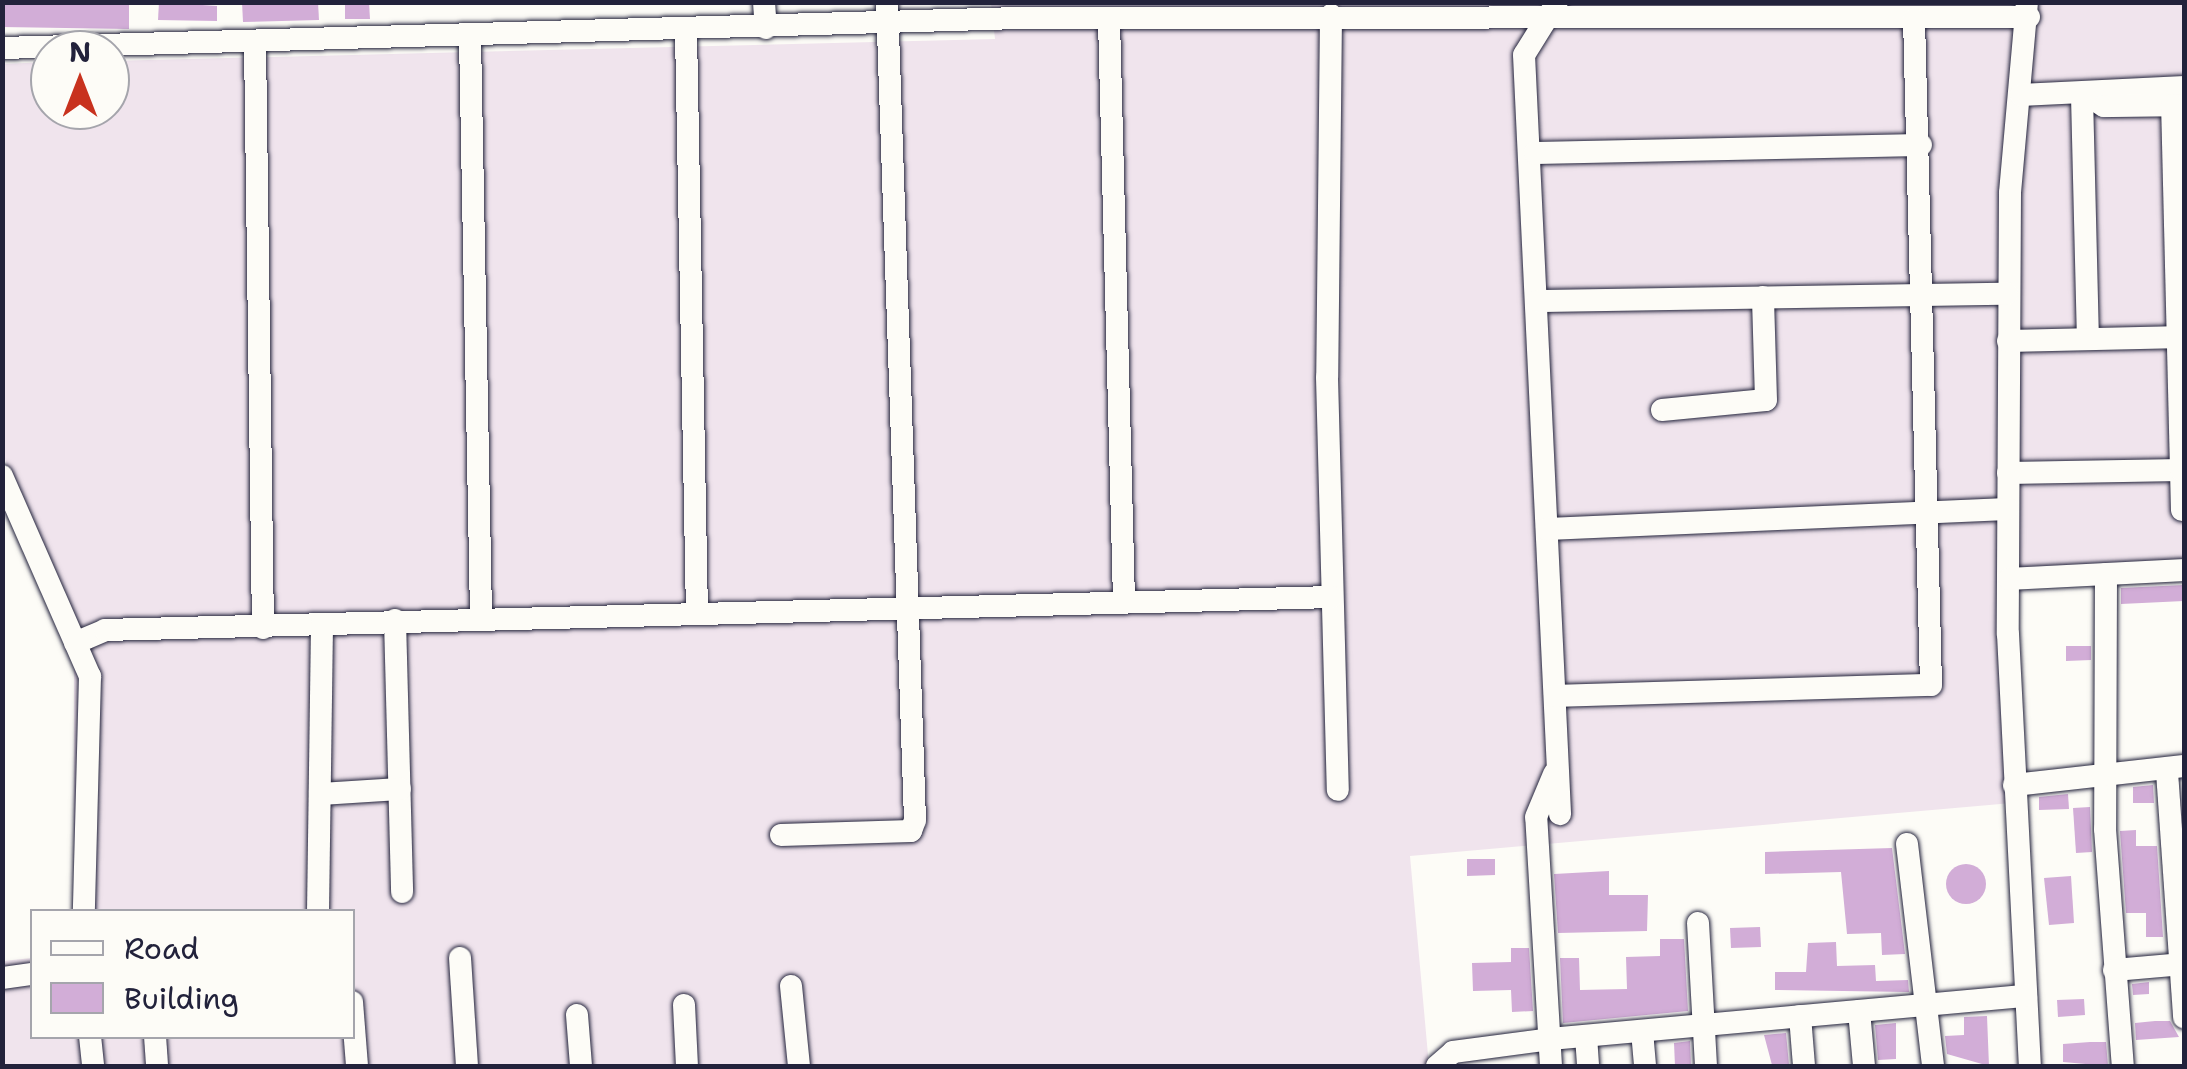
<!DOCTYPE html>
<style>
body{margin:0}
#map{position:relative;width:2187px;height:1069px;overflow:hidden;background:#fdfcf7;font-family:"Shantell Sans",sans-serif}
div>[style]{position:absolute}
[style*='--x']{left:calc(var(--x)*1px);top:calc(var(--y)*1px);width:calc(var(--w)*1px);rotate:calc(var(--a)*1deg)}
.built>*{inset:0;background:#f0e4ed}
.building>*{inset:0;background:#d2add7}
.round{border-radius:50%}
.roads{filter:drop-shadow(0 0 2px #22223b) drop-shadow(0 0 2px #22223b)}
.minor>*{height:22px;margin:-11px;padding:0 11px;transform-origin:11px;border-radius:11px;background:#fdfcf7}
span{translate:-50% -50%;white-space:nowrap;text-align:center;line-height:1.15;-webkit-text-stroke:9px #fdfcf7;paint-order:stroke}
.frame{position:absolute;inset:0;border:5px solid #22223b;pointer-events:none}
.legend{position:absolute;left:30px;top:909px;width:325px;height:130px;box-sizing:border-box;background:#fdfcf7;border:2px solid #a5a5ac;margin:0;padding:12px 18px;list-style:none;font-size:30px;color:#22223b}
.legend li{display:flex;align-items:center;gap:20px;height:50px}
.legend b{width:50px;border:2px solid #a5a5ac}
.north{position:absolute;left:30px;top:30px;width:100px;height:100px;box-sizing:border-box;background:#fdfcf7;border:2px solid #a5a5ac;border-radius:50%;rotate:0deg;font-size:28px;font-weight:700;line-height:40px;text-align:center;color:#22223b}
.north::after{content:'';display:block;margin:auto;width:35px;height:45px;background:#c8321e;clip-path:polygon(50% 0,100% 100%,50% 72%,0 100%)}
</style>
<div id="map">
<div class="built">
<div style="clip-path:polygon(2068px 2px,2184px 3px,2184px 567px,2016px 586px,2012px 803px,1410px 856px,1429px 1066px,3px 1066px,3px 961px,32px 958px,32px 1036px,352px 1036px,352px 912px,74px 911px,74px 664px,3px 453px,2px 64px,50px 62px,50px 110px,110px 110px,110px 61px,995px 39px,991px 3px)"></div>
</div>
<div class="building">
<div style="clip-path:polygon(2px 2px,129px 2px,129px 29px,2px 27px)"></div>
<div style="clip-path:polygon(159px 2px,217px 6px,217px 21px,158px 20px)"></div>
<div style="clip-path:polygon(242px 2px,318px 2px,319px 20px,243px 22px)"></div>
<div style="clip-path:polygon(345px 2px,369px 2px,370px 19px,345px 19px)"></div>
<div style="clip-path:polygon(2184px 585px,2184px 601px,2121px 604px,2121px 588px)"></div>
<div style="clip-path:polygon(2066px 646px,2091px 646px,2091px 660px,2066px 661px)"></div>
<div style="clip-path:polygon(2153px 785px,2154px 803px,2133px 803px,2133px 787px)"></div>
<div style="clip-path:polygon(2068px 794px,2069px 809px,2039px 810px,2039px 797px)"></div>
<div style="clip-path:polygon(2090px 807px,2092px 852px,2076px 853px,2073px 808px)"></div>
<div style="clip-path:polygon(2136px 830px,2136px 846px,2157px 846px,2163px 937px,2146px 937px,2146px 913px,2126px 913px,2120px 831px)"></div>
<div style="clip-path:polygon(1892px 848px,1905px 954px,1882px 955px,1881px 933px,1847px 934px,1841px 872px,1765px 874px,1765px 852px)"></div>
<div style="clip-path:polygon(1467px 859px,1495px 859px,1495px 875px,1467px 876px)"></div>
<div class="round" style="left:1946px;top:864px;width:40px;height:40px"></div>
<div style="clip-path:polygon(1609px 871px,1609px 895px,1648px 895px,1647px 931px,1558px 933px,1554px 874px)"></div>
<div style="clip-path:polygon(2071px 876px,2074px 923px,2049px 925px,2044px 878px)"></div>
<div style="clip-path:polygon(1760px 927px,1761px 947px,1731px 948px,1730px 928px)"></div>
<div style="clip-path:polygon(1660px 939px,1684px 939px,1688px 1011px,1563px 1023px,1560px 958px,1579px 958px,1580px 990px,1627px 989px,1626px 957px,1660px 956px)"></div>
<div style="clip-path:polygon(1836px 942px,1837px 966px,1875px 965px,1876px 981px,1908px 980px,1909px 992px,1775px 990px,1775px 972px,1806px 972px,1808px 943px)"></div>
<div style="clip-path:polygon(1511px 948px,1529px 948px,1533px 1011px,1512px 1012px,1511px 990px,1473px 991px,1472px 963px,1511px 962px)"></div>
<div style="clip-path:polygon(2149px 982px,2149px 994px,2133px 995px,2132px 984px)"></div>
<div style="clip-path:polygon(2084px 999px,2085px 1015px,2058px 1017px,2057px 1000px)"></div>
<div style="clip-path:polygon(1987px 1016px,1989px 1066px,1947px 1054px,1945px 1036px,1964px 1035px,1964px 1017px)"></div>
<div style="clip-path:polygon(2155px 1021px,2170px 1021px,2179px 1037px,2136px 1040px,2135px 1023px)"></div>
<div style="clip-path:polygon(1896px 1023px,1896px 1059px,1878px 1060px,1875px 1025px)"></div>
<div style="clip-path:polygon(1786px 1033px,1789px 1065px,1772px 1065px,1764px 1035px)"></div>
<div style="clip-path:polygon(1690px 1041px,1691px 1066px,1675px 1066px,1674px 1043px)"></div>
<div style="clip-path:polygon(2090px 1042px,2106px 1042px,2108px 1066px,2063px 1062px,2063px 1044px)"></div>
</div>
<div class="roads">
<div class="minor">
<div style="--x:764;--y:2;--w:26;--a:86"></div>
<div style="--x:1557;--y:2;--w:62;--a:121.9"></div>
<div style="--x:1524;--y:55;--w:760;--a:87.28"></div>
<div style="--x:2027;--y:2;--w:192;--a:95.1"></div>
<div style="--x:2010;--y:193;--w:441;--a:90.3"></div>
<div style="--x:2008;--y:634;--w:433;--a:87.1"></div>
<div style="--x:1331;--y:15;--w:362;--a:90.6"></div>
<div style="--x:1327;--y:377;--w:413;--a:88.5"></div>
<div style="--x:1109;--y:20;--w:580;--a:88.52"></div>
<div style="--x:686;--y:31;--w:581;--a:88.92"></div>
<div style="--x:470;--y:37;--w:580;--a:88.91"></div>
<div style="--x:255;--y:42;--w:586;--a:89.22"></div>
<div style="--x:2;--y:48;--w:1017;--a:-1.69"></div>
<div style="--x:1019;--y:18;--w:1010;--a:-0.06"></div>
<div style="--x:2021;--y:95;--w:163;--a:-2.8"></div>
<div style="--x:2082;--y:96;--w:243;--a:88.6"></div>
<div style="--x:2088;--y:96;--w:19;--a:32"></div>
<div style="--x:2104;--y:106;--w:80;--a:-0.7"></div>
<div style="--x:1535;--y:153;--w:386;--a:-1.2"></div>
<div style="--x:1538;--y:301;--w:469;--a:-0.9"></div>
<div style="--x:2008;--y:341;--w:176;--a:-1.3"></div>
<div style="--x:1662;--y:410;--w:104;--a:-5.5"></div>
<div style="--x:1766;--y:400;--w:103;--a:-91.7"></div>
<div style="--x:2181;--y:470;--w:40;--a:88.6"></div>
<div style="--x:2008;--y:473;--w:173;--a:-1"></div>
<div style="--x:2181;--y:470;--w:365;--a:-91.4"></div>
<div style="--x:2;--y:476;--w:219;--a:66.3"></div>
<div style="--x:90;--y:676;--w:236;--a:91.5"></div>
<div style="--x:1547;--y:529;--w:461;--a:-2.5"></div>
<div style="--x:2106;--y:574;--w:255;--a:90.2"></div>
<div style="--x:2105;--y:829;--w:238;--a:85.7"></div>
<div style="--x:2009;--y:579;--w:175;--a:-2.9"></div>
<div style="--x:395;--y:620;--w:272;--a:88.5"></div>
<div style="--x:75;--y:643;--w:33;--a:-23"></div>
<div style="--x:105;--y:630;--w:1227;--a:-1.54"></div>
<div style="--x:1555;--y:696;--w:376;--a:-1.7"></div>
<div style="--x:1931;--y:685;--w:666;--a:-91.46"></div>
<div style="--x:2167;--y:772;--w:246;--a:86"></div>
<div style="--x:2014;--y:785;--w:171;--a:-6.4"></div>
<div style="--x:320;--y:794;--w:80;--a:-3.6"></div>
<div style="--x:781;--y:835;--w:130;--a:-1.8"></div>
<div style="--x:911;--y:831;--w:12;--a:-70"></div>
<div style="--x:915;--y:820;--w:818;--a:-91.96"></div>
<div style="--x:1907;--y:844;--w:224;--a:83.3"></div>
<div style="--x:318;--y:912;--w:288;--a:-89.2"></div>
<div style="--x:1698;--y:923;--w:143;--a:86.8"></div>
<div style="--x:460;--y:958;--w:108;--a:86.3"></div>
<div style="--x:2114;--y:970;--w:70;--a:-4.9"></div>
<div style="--x:2;--y:978;--w:30;--a:-8"></div>
<div style="--x:791;--y:986;--w:80;--a:84.3"></div>
<div style="--x:352;--y:1002;--w:64;--a:85.5"></div>
<div style="--x:684;--y:1005;--w:61;--a:87.2"></div>
<div style="--x:1859;--y:1011;--w:55;--a:84.8"></div>
<div style="--x:577;--y:1015;--w:51;--a:85.5"></div>
<div style="--x:1800;--y:1016;--w:50;--a:85.4"></div>
<div style="--x:1642;--y:1031;--w:35;--a:85"></div>
<div style="--x:90;--y:1036;--w:30;--a:84"></div>
<div style="--x:155;--y:1036;--w:30;--a:86"></div>
<div style="--x:1586;--y:1036;--w:30;--a:86"></div>
<div style="--x:1437;--y:1066;--w:21;--a:-41"></div>
<div style="--x:1453;--y:1052;--w:98;--a:-7.6"></div>
<div style="--x:1550;--y:1039;--w:478;--a:-5.2"></div>
<div style="--x:1551;--y:1066;--w:249;--a:-93.4"></div>
<div style="--x:1536;--y:817;--w:47;--a:-67.3"></div>
</div>
</div>
<div class="frame"></div>
<ul class="legend">
<li><b style="height:12px;background:#fdfcf7"></b>Road</li>
<li><b style="height:28px;background:#d2add7"></b>Building</li>
</ul>
<div class="north">N</div>
</div>
